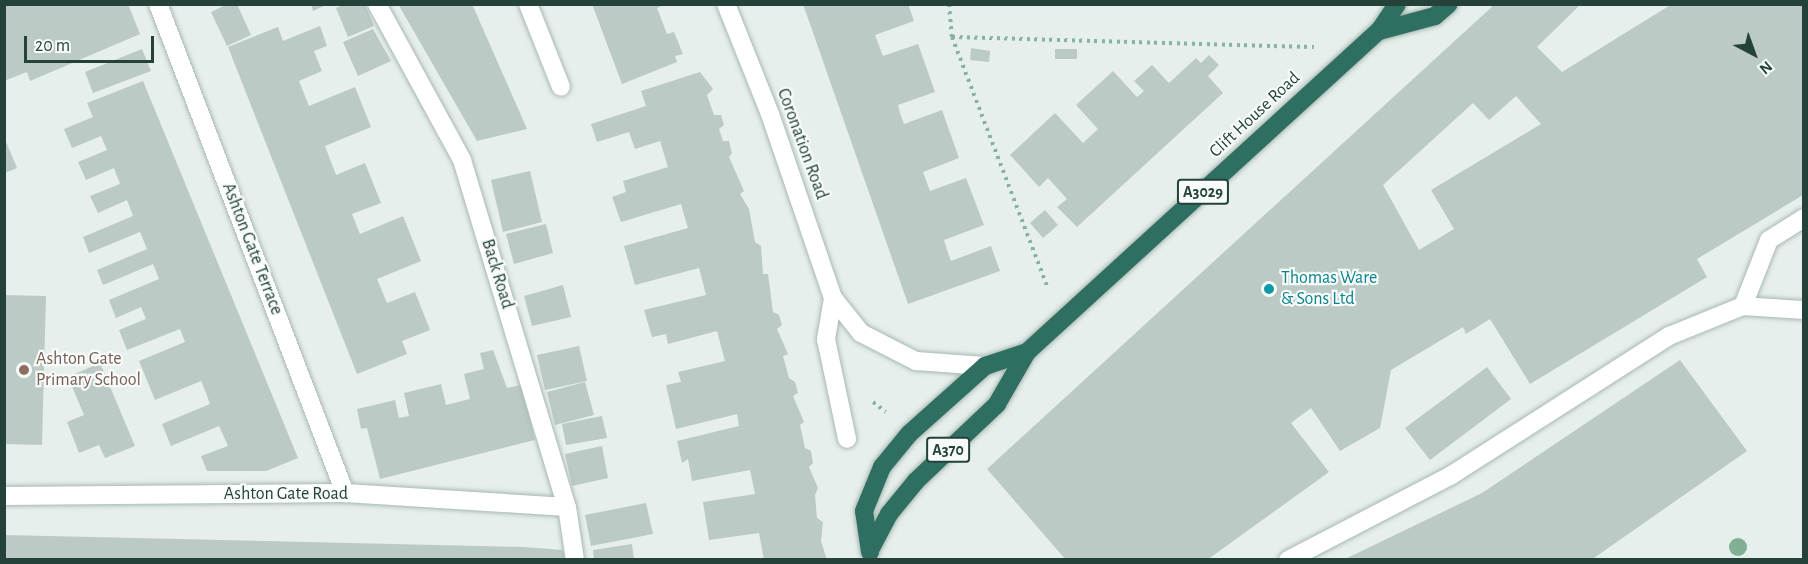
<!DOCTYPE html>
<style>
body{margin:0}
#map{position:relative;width:1808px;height:564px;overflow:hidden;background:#e6efeb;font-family:"Alegreya Sans",sans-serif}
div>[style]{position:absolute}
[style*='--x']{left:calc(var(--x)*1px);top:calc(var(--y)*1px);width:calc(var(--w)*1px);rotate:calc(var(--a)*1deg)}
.building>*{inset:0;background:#bbcac4}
.path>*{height:4px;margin-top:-2px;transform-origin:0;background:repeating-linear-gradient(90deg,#86b3a5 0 3px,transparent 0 7.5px)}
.roads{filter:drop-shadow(0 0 2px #a8b8b2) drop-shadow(0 0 2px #a8b8b2)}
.lane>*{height:18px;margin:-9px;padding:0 9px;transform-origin:9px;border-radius:9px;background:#fff}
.street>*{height:18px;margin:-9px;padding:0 9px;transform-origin:9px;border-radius:9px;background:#fff}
.secondary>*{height:18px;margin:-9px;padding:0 9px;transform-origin:9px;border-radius:9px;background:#fff}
.highway>*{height:18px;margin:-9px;padding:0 9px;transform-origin:9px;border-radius:9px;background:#2f6f62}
.trees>*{width:18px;height:18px;margin:-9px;border-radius:50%;background:#80af93}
.dots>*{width:16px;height:16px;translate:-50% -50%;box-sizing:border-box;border:3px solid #f7fbf9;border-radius:50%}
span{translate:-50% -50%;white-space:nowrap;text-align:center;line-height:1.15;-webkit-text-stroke:4.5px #f7fbf9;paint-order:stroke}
.shield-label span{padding:2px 4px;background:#f7fbf9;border:2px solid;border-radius:4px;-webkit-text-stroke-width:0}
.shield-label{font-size:16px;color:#24423a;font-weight:700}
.street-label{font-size:18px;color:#24423a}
.culture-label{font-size:18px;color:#0d838f}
.left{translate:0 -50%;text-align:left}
.education-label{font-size:18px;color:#785e54}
.frame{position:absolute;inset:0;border:6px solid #24423a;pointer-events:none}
.north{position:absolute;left:1724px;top:24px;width:60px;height:60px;-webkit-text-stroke:4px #f7fbf9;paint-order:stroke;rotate:139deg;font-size:16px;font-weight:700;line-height:24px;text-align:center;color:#24423a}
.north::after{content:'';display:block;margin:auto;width:21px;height:27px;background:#24423a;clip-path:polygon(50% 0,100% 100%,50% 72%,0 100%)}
.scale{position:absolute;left:24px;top:36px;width:130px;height:27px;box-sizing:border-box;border:3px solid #24423a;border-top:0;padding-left:8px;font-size:18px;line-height:21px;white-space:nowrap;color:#24423a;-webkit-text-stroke:4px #f7fbf9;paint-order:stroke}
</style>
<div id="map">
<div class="building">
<div style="clip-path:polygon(4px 4px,128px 4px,140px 34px,30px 81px,27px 72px,4px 81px)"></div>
<div style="clip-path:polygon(228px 4px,237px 4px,251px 35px,227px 46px,211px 12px)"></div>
<div style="clip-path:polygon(311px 4px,328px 4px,313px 11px)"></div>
<div style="clip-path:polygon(346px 4px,365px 4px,374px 26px,348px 37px,336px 8px)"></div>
<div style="clip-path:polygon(398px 4px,472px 4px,527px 129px,477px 141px)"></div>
<div style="clip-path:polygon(592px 4px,666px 4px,657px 8px,667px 34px,674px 32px,683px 54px,675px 56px,677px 62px,622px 84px)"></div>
<div style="clip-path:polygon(803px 4px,908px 4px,914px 21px,875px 35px,883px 56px,918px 44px,935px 92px,898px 105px,901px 116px,904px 124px,942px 110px,959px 158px,923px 172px,927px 183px,930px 191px,966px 178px,984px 225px,944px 240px,948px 253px,951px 261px,991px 246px,1000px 271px,908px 304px)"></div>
<div style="clip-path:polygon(evenodd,1495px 4px,1581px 4px,1537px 47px,1562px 72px,1672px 4px,1803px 4px,1803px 195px,1697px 259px,1707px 277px,1530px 384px,1490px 319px,1466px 334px,1463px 327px,1391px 370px,1380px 428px,1340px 451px,1311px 408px,1291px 423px,1329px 472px,1207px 560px,1066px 560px,987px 469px,1495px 4px,1516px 96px,1541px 124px,1431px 190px,1454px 229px,1419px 250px,1383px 185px,1473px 103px,1489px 120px,1516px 96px)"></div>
<div style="clip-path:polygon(320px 26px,327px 46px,314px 51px,322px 71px,299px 81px,309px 106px,355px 87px,371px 127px,325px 146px,336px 175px,365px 163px,381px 203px,352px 214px,360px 234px,403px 216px,421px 261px,377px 279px,387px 303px,415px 292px,430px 330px,402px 341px,407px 354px,357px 374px,228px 47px,278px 27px,283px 41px)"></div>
<div style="clip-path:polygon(373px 29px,391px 61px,358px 76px,343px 42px)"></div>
<div style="clip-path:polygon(971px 48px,990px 51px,989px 62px,970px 60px)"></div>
<div style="clip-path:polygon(142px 49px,151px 71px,93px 93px,85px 72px)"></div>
<div style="clip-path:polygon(1055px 49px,1077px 49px,1077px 59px,1055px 59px)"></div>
<div style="clip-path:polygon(1209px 55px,1219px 65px,1208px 76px,1223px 93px,1077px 227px,1057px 207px,1067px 199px,1048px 178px,1039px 187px,1010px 155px,1055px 113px,1083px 143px,1098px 129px,1076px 105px,1113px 71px,1137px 97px,1144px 91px,1134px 81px,1152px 65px,1169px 83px,1196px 58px,1201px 63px)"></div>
<div style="clip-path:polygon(700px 72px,713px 89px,707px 95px,714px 115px,721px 115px,724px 125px,719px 129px,723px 141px,729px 141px,732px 153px,729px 157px,744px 191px,740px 194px,749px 209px,755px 242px,761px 246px,763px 274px,768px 274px,773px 312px,779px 315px,782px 325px,777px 329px,788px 354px,783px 356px,789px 378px,795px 382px,798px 393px,793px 396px,804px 422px,800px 425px,805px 448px,811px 451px,813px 463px,809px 467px,818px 488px,815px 495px,817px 518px,823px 522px,821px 541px,827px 560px,764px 560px,759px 533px,709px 540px,703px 502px,755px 494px,750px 470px,692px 481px,688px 459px,682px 463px,677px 441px,739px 426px,737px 414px,676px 429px,666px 385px,681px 382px,678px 372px,725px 361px,717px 331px,668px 344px,666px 334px,652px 337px,644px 310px,706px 295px,699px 268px,635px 285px,624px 246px,688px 228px,684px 215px,681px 204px,621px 222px,612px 197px,626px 192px,623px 181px,668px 167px,660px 141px,635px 149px,629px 132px,597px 142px,591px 124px,646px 106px,641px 91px)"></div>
<div style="clip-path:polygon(143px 81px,298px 458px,266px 471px,207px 471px,201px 456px,228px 446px,219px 426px,171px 446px,162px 424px,210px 404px,206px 393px,201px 381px,155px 400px,139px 361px,185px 342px,180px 329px,127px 350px,119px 330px,146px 319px,141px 307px,116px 318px,109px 300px,159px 279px,153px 264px,103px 285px,97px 270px,147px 249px,140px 232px,89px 253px,83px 237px,133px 216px,127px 200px,98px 213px,90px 196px,120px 184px,114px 168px,86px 180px,78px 162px,107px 150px,101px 136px,72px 148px,64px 129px,93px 117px,87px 103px)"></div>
<div style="clip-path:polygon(5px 139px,17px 168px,5px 173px)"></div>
<div style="clip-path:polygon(530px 171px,542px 222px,503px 232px,491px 180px)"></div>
<div style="clip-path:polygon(1045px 210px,1058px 225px,1043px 238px,1030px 223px)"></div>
<div style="clip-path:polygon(546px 224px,553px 253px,514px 264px,506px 234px)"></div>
<div style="clip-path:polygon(563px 285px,571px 317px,532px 326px,524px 296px)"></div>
<div style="clip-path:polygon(4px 295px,46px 296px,42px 445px,4px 444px)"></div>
<div style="clip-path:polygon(579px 346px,587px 381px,545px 390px,537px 355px)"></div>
<div style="clip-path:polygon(493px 350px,507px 388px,521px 385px,535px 440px,380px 479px,367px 428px,361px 429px,357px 409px,395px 400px,399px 418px,409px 416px,404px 393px,441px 384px,446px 405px,470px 399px,464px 374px,484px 369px,480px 353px)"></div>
<div style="clip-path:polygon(1680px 360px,1747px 451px,1591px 560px,1343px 560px,1482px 493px)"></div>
<div style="clip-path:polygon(100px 363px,135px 446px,105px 458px,99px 445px,79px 453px,67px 422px,84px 415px,68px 377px)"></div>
<div style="clip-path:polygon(1487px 367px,1511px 399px,1430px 460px,1405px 428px)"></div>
<div style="clip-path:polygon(585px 382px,594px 415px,555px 425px,547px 392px)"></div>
<div style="clip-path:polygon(602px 416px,607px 438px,566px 445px,562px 424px)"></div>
<div style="clip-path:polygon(602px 446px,608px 478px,572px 486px,565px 454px)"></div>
<div style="clip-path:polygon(646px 503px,653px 534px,591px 546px,585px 515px)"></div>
<div style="clip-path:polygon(4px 535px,524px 547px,563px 550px,565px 560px,4px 560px)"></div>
<div style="clip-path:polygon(632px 544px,634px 560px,594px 560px,593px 550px)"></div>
</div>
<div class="path">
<div style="--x:949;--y:4;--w:33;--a:85"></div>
<div style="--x:952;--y:37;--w:270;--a:69.1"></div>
<div style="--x:952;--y:37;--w:362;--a:1.6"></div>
<div style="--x:873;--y:402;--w:16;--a:38"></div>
</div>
<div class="roads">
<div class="lane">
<div style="--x:377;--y:4;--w:178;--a:61.4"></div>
<div style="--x:462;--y:160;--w:363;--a:73.2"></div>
<div style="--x:567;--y:507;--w:54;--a:81.4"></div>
<div style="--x:528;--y:4;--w:89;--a:68.3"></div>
<div style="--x:1743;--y:306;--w:61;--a:3.8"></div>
<div style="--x:1288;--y:560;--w:182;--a:-27.4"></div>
<div style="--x:1450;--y:476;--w:260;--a:-32.6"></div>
<div style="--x:1669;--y:336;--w:80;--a:-22.1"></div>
<div style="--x:1743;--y:306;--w:71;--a:-68.5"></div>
<div style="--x:1769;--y:240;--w:41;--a:-32.2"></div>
</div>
<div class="street">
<div style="--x:158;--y:4;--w:524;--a:69.07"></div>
<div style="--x:833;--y:298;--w:42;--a:99.7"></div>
<div style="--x:826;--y:339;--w:102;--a:78.1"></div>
<div style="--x:4;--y:496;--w:341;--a:-0.5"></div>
<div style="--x:345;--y:493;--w:222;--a:3.6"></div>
</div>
<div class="secondary">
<div style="--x:726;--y:4;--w:118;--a:68.2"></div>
<div style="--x:770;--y:114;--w:194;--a:71.1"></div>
<div style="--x:833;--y:298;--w:45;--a:51.3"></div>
<div style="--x:861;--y:333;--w:62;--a:27"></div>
<div style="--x:916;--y:361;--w:69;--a:4.1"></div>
</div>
<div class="highway">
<div style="--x:1379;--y:31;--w:58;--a:-15"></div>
<div style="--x:1435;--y:16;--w:18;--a:-41"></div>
<div style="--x:870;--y:550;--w:41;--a:-62.2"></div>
<div style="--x:889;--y:514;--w:43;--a:-50.7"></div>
<div style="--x:916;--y:481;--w:112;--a:-43.5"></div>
<div style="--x:997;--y:404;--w:60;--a:-60"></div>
<div style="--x:1027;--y:352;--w:476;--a:-42.4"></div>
<div style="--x:1379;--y:31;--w:32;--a:-56"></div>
<div style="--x:870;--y:552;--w:41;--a:-98.3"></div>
<div style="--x:864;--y:511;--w:48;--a:-67.8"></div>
<div style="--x:882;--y:467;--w:43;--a:-50.7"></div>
<div style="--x:909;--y:434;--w:102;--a:-41.8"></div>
<div style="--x:985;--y:366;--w:44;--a:-18.4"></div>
</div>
</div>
<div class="trees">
<div style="left:1738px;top:547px"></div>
</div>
<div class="dots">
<div style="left:1269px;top:289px;background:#0f9aa8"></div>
<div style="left:24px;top:370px;background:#8d6e63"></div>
</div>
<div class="shield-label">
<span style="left:1203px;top:192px">A3029</span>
<span style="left:948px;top:450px">A370</span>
</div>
<div class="street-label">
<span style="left:1255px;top:115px;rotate:-43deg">Clift House Road</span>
<span style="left:802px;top:144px;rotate:70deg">Coronation Road</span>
<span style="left:252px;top:249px;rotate:69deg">Ashton Gate Terrace</span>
<span style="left:497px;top:274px;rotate:73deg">Back Road</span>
<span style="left:286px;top:494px">Ashton Gate Road</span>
</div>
<div class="culture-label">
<span class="left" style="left:1281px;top:289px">Thomas Ware<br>&amp; Sons Ltd</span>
</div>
<div class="education-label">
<span class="left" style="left:36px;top:370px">Ashton Gate<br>Primary School</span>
</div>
<div class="frame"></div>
<div class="north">N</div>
<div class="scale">20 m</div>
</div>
